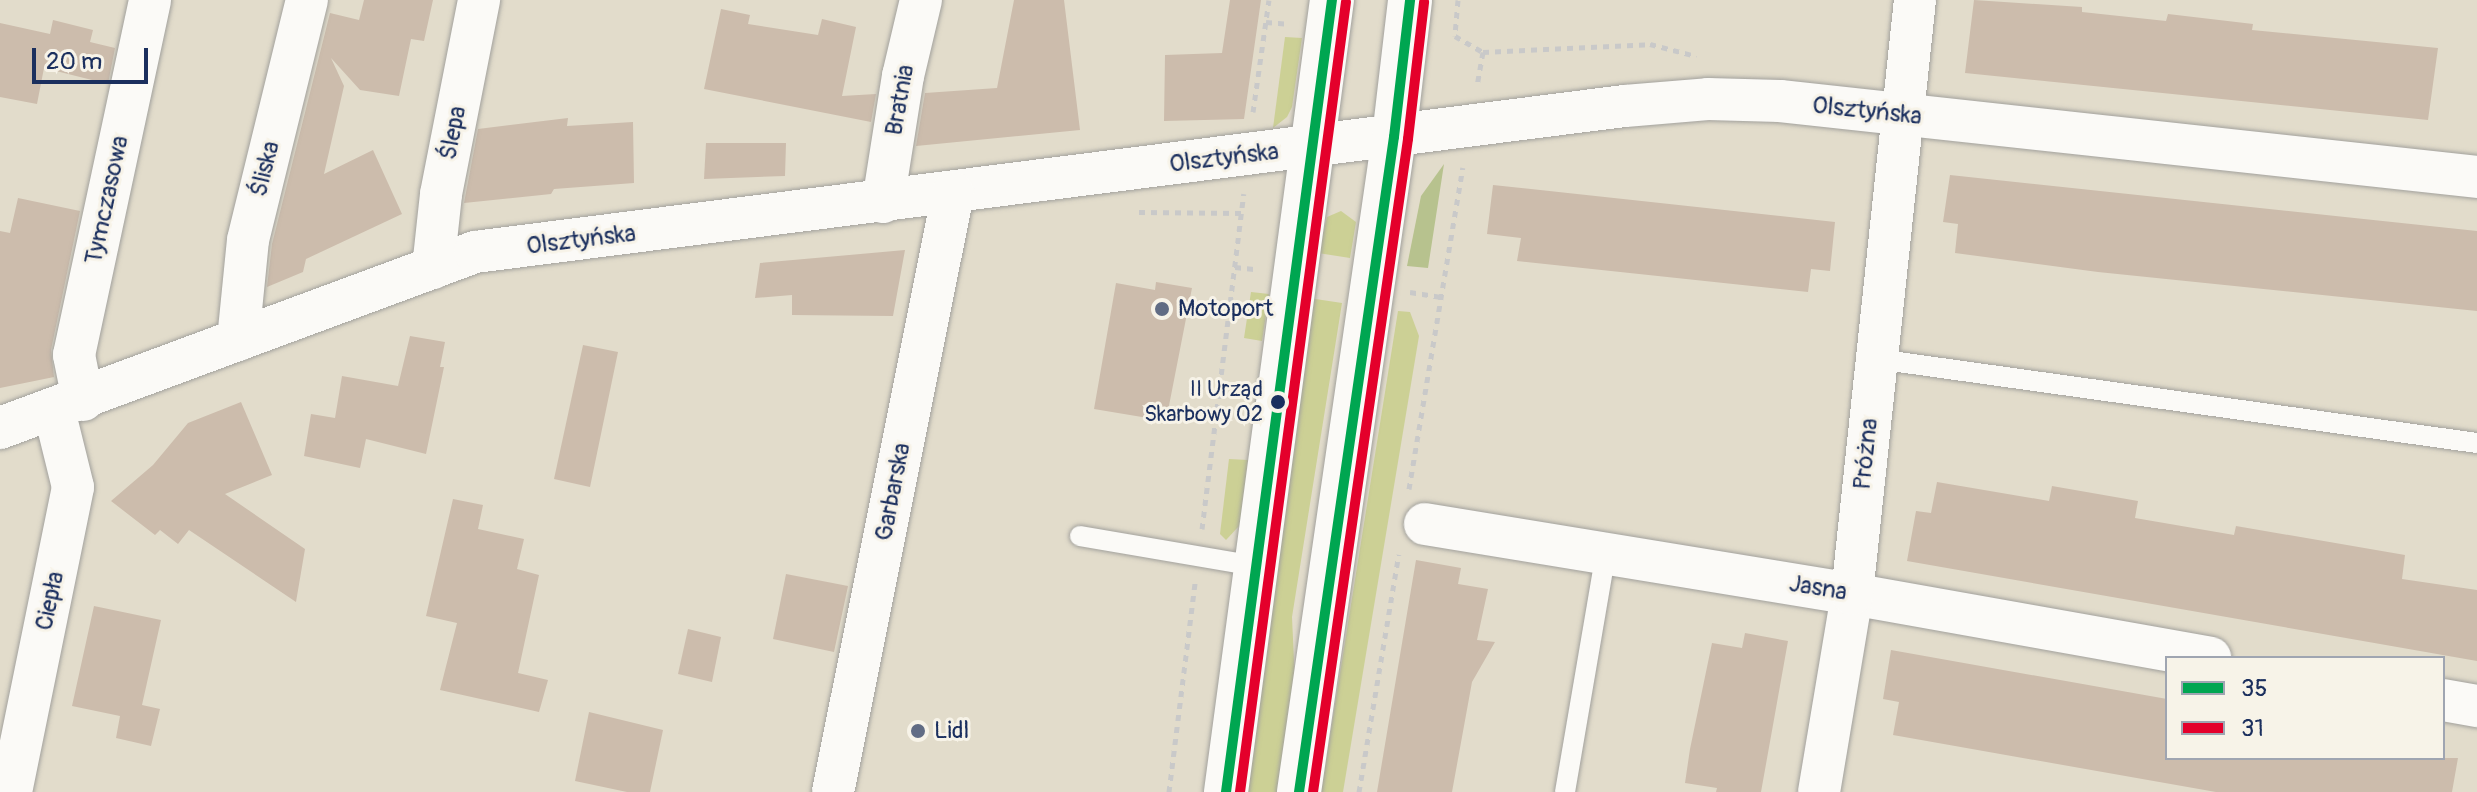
<!DOCTYPE html>
<meta charset="utf-8">
<style>
body{margin:0}
#map{position:relative;width:2477px;height:792px;overflow:hidden;background:#e2dccb;font-family:Pangolin,sans-serif}
div>[style]{position:absolute}
[style*='--x']{left:calc(var(--x)*1px);top:calc(var(--y)*1px);width:calc(var(--w)*1px);rotate:calc(var(--a)*1deg)}
.green>*{inset:0;background:#ccd095}
.forest>*{inset:0;background:#b7c28e}
.building>*{inset:0;background:#ccbcac}
.path>*{height:5px;margin-top:-2.5px;transform-origin:0;background:repeating-linear-gradient(90deg,#c9c9c9 0 6px,transparent 0 12px)}
.roads{filter:drop-shadow(0 0 2px #a2a19d) drop-shadow(0 0 2px #a2a19d)}
.lane>*{height:20px;margin:-10px;padding:0 10px;transform-origin:10px;border-radius:10px;background:#fbfaf7}
.street>*{height:42px;margin:-21px;padding:0 21px;transform-origin:21px;border-radius:21px;background:#fbfaf7}
.secondary>*{height:44px;margin:-22px;padding:0 22px;transform-origin:22px;border-radius:22px;background:#fbfaf7}
.bus-1>*{height:10px;margin:-5px;padding:0 5px;transform-origin:5px;border-radius:5px;background:#00a651}
.bus-2>*{height:10px;margin:-5px;padding:0 5px;transform-origin:5px;border-radius:5px;background:#e4002b}
.dots>*{width:22px;height:22px;translate:-50% -50%;box-sizing:border-box;border:4px solid #f7f3e8;border-radius:50%}
span{translate:-50% -50%;white-space:nowrap;text-align:center;line-height:1.15;-webkit-text-stroke:6px #f7f3e8;paint-order:stroke}
.bus-label{font-size:22px;color:#1b2f5e}
.right{translate:-100% -50%;text-align:right}
.street-label{font-size:24px;color:#1b2f5e}
.poi-label{font-size:24px;color:#1b2f5e}
.left{translate:0 -50%;text-align:left}
.legend{position:absolute;left:2165px;top:656px;width:280px;height:104px;box-sizing:border-box;background:#f7f3e8;border:2px solid #9fa5b1;margin:0;padding:10px 14px;list-style:none;font-size:24px;color:#1b2f5e}
.legend li{display:flex;align-items:center;gap:16px;height:40px}
.legend b{width:40px;border:2px solid #9fa5b1}
.scale{position:absolute;left:32px;top:48px;width:116px;height:36px;box-sizing:border-box;border:4px solid #1b2f5e;border-top:0;padding-left:10px;font-size:24px;line-height:28px;white-space:nowrap;color:#1b2f5e;-webkit-text-stroke:6px #f7f3e8;paint-order:stroke}
</style>
<div id="map">
<div class="green">
<div style="clip-path:polygon(1285px 37px,1302px 38px,1292px 107px,1287px 117px,1273px 128px)"></div>
<div style="clip-path:polygon(1341px 211px,1356px 222px,1350px 258px,1318px 253px,1327px 217px)"></div>
<div style="clip-path:polygon(1251px 292px,1269px 294px,1262px 341px,1244px 338px)"></div>
<div style="clip-path:polygon(1309px 298px,1342px 303px,1292px 617px,1295px 683px,1279px 792px,1248px 792px)"></div>
<div style="clip-path:polygon(1398px 311px,1410px 312px,1419px 336px,1343px 792px,1321px 792px)"></div>
<div style="clip-path:polygon(1229px 459px,1248px 460px,1240px 525px,1226px 540px,1220px 534px)"></div>
</div>
<div class="forest">
<div style="clip-path:polygon(1444px 164px,1428px 268px,1407px 266px,1421px 196px)"></div>
</div>
<div class="building">
<div style="clip-path:polygon(364px 0,433px 0,424px 41px,411px 39px,399px 96px,360px 90px,331px 58px,344px 86px,324px 174px,373px 150px,402px 214px,306px 259px,303px 272px,267px 287px,272px 244px,330px 13px,359px 20px)"></div>
<div style="clip-path:polygon(1014px 0,1064px 0,1080px 130px,916px 146px,925px 93px,997px 88px)"></div>
<div style="clip-path:polygon(1230px 0,1261px 0,1244px 119px,1164px 121px,1165px 55px,1222px 53px)"></div>
<div style="clip-path:polygon(1974px 0,2082px 7px,2082px 12px,2166px 21px,2168px 14px,2253px 24px,2252px 30px,2438px 48px,2428px 120px,1965px 73px)"></div>
<div style="clip-path:polygon(721px 9px,750px 15px,748px 24px,818px 35px,822px 19px,856px 27px,842px 96px,876px 94px,871px 122px,704px 89px)"></div>
<div style="clip-path:polygon(53px 20px,93px 30px,90px 42px,115px 48px,108px 84px,44px 68px,37px 104px,0 97px,0 23px,50px 34px)"></div>
<div style="clip-path:polygon(568px 118px,567px 126px,633px 122px,634px 183px,554px 189px,551px 194px,464px 203px,478px 129px)"></div>
<div style="clip-path:polygon(706px 143px,786px 143px,785px 176px,704px 179px)"></div>
<div style="clip-path:polygon(1950px 175px,2477px 231px,2477px 311px,2098px 272px,1955px 253px,1958px 224px,1943px 222px)"></div>
<div style="clip-path:polygon(1493px 185px,1835px 222px,1830px 271px,1811px 269px,1808px 292px,1517px 261px,1521px 238px,1487px 234px)"></div>
<div style="clip-path:polygon(18px 198px,80px 211px,51px 350px,54px 377px,0 388px,0 231px,10px 233px)"></div>
<div style="clip-path:polygon(905px 250px,893px 316px,792px 315px,792px 295px,755px 298px,760px 263px)"></div>
<div style="clip-path:polygon(1156px 282px,1192px 288px,1166px 421px,1094px 409px,1116px 283px,1155px 290px)"></div>
<div style="clip-path:polygon(410px 336px,445px 342px,440px 367px,444px 367px,426px 454px,366px 439px,360px 468px,304px 456px,311px 414px,335px 418px,342px 376px,398px 386px)"></div>
<div style="clip-path:polygon(583px 345px,618px 352px,590px 487px,554px 479px)"></div>
<div style="clip-path:polygon(241px 402px,272px 475px,225px 494px,305px 549px,296px 602px,189px 530px,178px 544px,160px 530px,155px 535px,111px 501px,153px 465px,188px 423px)"></div>
<div style="clip-path:polygon(1937px 482px,2049px 501px,2052px 486px,2138px 501px,2135px 518px,2234px 535px,2236px 526px,2405px 555px,2402px 579px,2477px 590px,2477px 661px,1907px 561px,1916px 511px,1931px 513px)"></div>
<div style="clip-path:polygon(453px 499px,483px 505px,478px 529px,524px 539px,517px 569px,539px 575px,518px 673px,548px 680px,539px 712px,440px 690px,457px 623px,426px 616px)"></div>
<div style="clip-path:polygon(1416px 560px,1461px 568px,1458px 584px,1488px 589px,1477px 640px,1495px 642px,1472px 682px,1452px 792px,1377px 792px)"></div>
<div style="clip-path:polygon(786px 574px,848px 586px,834px 652px,773px 639px)"></div>
<div style="clip-path:polygon(94px 606px,161px 620px,142px 705px,160px 709px,151px 746px,116px 738px,120px 716px,72px 706px)"></div>
<div style="clip-path:polygon(688px 629px,721px 637px,712px 682px,678px 674px)"></div>
<div style="clip-path:polygon(1745px 633px,1788px 641px,1773px 725px,1761px 792px,1716px 792px,1717px 788px,1685px 783px,1690px 749px,1712px 643px,1742px 648px)"></div>
<div style="clip-path:polygon(1891px 650px,2167px 699px,2167px 758px,2458px 758px,2452px 792px,2216px 792px,1893px 735px,1899px 702px,1883px 699px)"></div>
<div style="clip-path:polygon(589px 712px,663px 730px,650px 792px,627px 792px,575px 781px)"></div>
</div>
<div class="path">
<div style="--x:1458;--y:0;--w:36;--a:95"></div>
<div style="--x:1455;--y:36;--w:32;--a:30"></div>
<div style="--x:1483;--y:52;--w:35;--a:100"></div>
<div style="--x:1266;--y:22;--w:21;--a:5"></div>
<div style="--x:1483;--y:52;--w:167;--a:-2.7"></div>
<div style="--x:1650;--y:44;--w:48;--a:14.6"></div>
<div style="--x:1253;--y:112;--w:113;--a:-81.9"></div>
<div style="--x:1139;--y:212;--w:103;--a:0.6"></div>
<div style="--x:1235;--y:267;--w:19;--a:6"></div>
<div style="--x:1410;--y:292;--w:30;--a:9"></div>
<div style="--x:1409;--y:489;--w:326;--a:-80.5"></div>
<div style="--x:1202;--y:529;--w:338;--a:-82.9"></div>
<div style="--x:1169;--y:792;--w:211;--a:-82.9"></div>
<div style="--x:1359;--y:792;--w:241;--a:-80.5"></div>
</div>
<div class="roads">
<div class="lane">
<div style="--x:1877;--y:359;--w:606;--a:7.97"></div>
<div style="--x:1080;--y:536;--w:179;--a:9.7"></div>
<div style="--x:1565;--y:792;--w:242;--a:-80.3"></div>
</div>
<div class="street">
<div style="--x:883;--y:202;--w:128;--a:-81"></div>
<div style="--x:903;--y:76;--w:78;--a:-76.7"></div>
<div style="--x:433;--y:268;--w:74;--a:-83.8"></div>
<div style="--x:441;--y:194;--w:198;--a:-78.9"></div>
<div style="--x:238;--y:340;--w:100;--a:-84.3"></div>
<div style="--x:248;--y:240;--w:247;--a:-76.2"></div>
<div style="--x:83;--y:400;--w:46;--a:-101.3"></div>
<div style="--x:74;--y:355;--w:363;--a:-77.9"></div>
<div style="--x:0;--y:428;--w:507;--a:-20.33"></div>
<div style="--x:475;--y:252;--w:1159;--a:-7.24"></div>
<div style="--x:1625;--y:106;--w:83;--a:-4.8"></div>
<div style="--x:1708;--y:99;--w:72;--a:1.6"></div>
<div style="--x:1780;--y:101;--w:701;--a:6.22"></div>
<div style="--x:1425;--y:524;--w:433;--a:9.3"></div>
<div style="--x:1852;--y:594;--w:364;--a:10.1"></div>
<div style="--x:2443;--y:700;--w:35;--a:10"></div>
<div style="--x:11;--y:792;--w:311;--a:-78.5"></div>
<div style="--x:73;--y:487;--w:79;--a:-103.9"></div>
<div style="--x:833;--y:792;--w:611;--a:-78.67"></div>
<div style="--x:1819;--y:792;--w:201;--a:-80.5"></div>
<div style="--x:1852;--y:594;--w:597;--a:-83.95"></div>
</div>
<div class="secondary">
<div style="--x:1226;--y:792;--w:799;--a:-82.38"></div>
<div style="--x:1299;--y:792;--w:662;--a:-81.75"></div>
<div style="--x:1394;--y:137;--w:138;--a:-83.3"></div>
</div>
</div>
<div class="bus-1">
<div style="--x:1226;--y:792;--w:799;--a:-82.38"></div>
<div style="--x:1299;--y:792;--w:662;--a:-81.75"></div>
<div style="--x:1394;--y:137;--w:138;--a:-83.3"></div>
</div>
<div class="bus-2">
<div style="--x:1240;--y:792;--w:797;--a:-82.36"></div>
<div style="--x:1313;--y:792;--w:660;--a:-81.72"></div>
<div style="--x:1408;--y:139;--w:138;--a:-83.3"></div>
</div>
<div class="dots">
<div style="left:1162px;top:309px;background:#616c84"></div>
<div style="left:1278px;top:402px;background:#1b2f5e"></div>
<div style="left:918px;top:731px;background:#616c84"></div>
</div>
<div class="bus-label">
<span class="right" style="left:1263px;top:402px">II Urząd<br>Skarbowy 02</span>
</div>
<div class="street-label">
<span style="left:900px;top:100px;rotate:-80deg">Bratnia</span>
<span style="left:1867px;top:111px;rotate:6deg">Olsztyńska</span>
<span style="left:453px;top:133px;rotate:-79deg">Ślepa</span>
<span style="left:1224px;top:158px;rotate:-7deg">Olsztyńska</span>
<span style="left:265px;top:169px;rotate:-76deg">Śliska</span>
<span style="left:107px;top:200px;rotate:-78deg">Tymczasowa</span>
<span style="left:581px;top:240px;rotate:-7deg">Olsztyńska</span>
<span style="left:1866px;top:454px;rotate:-84deg">Próżna</span>
<span style="left:893px;top:492px;rotate:-79deg">Garbarska</span>
<span style="left:1818px;top:588px;rotate:9deg">Jasna</span>
<span style="left:50px;top:601px;rotate:-78deg">Ciepła</span>
</div>
<div class="poi-label">
<span class="left" style="left:1178px;top:309px">Motoport</span>
<span class="left" style="left:934px;top:731px">Lidl</span>
</div>
<ul class="legend">
<li><b style="height:10px;background:#00a651"></b>35</li>
<li><b style="height:10px;background:#e4002b"></b>31</li>
</ul>
<div class="scale">20 m</div>
</div>
